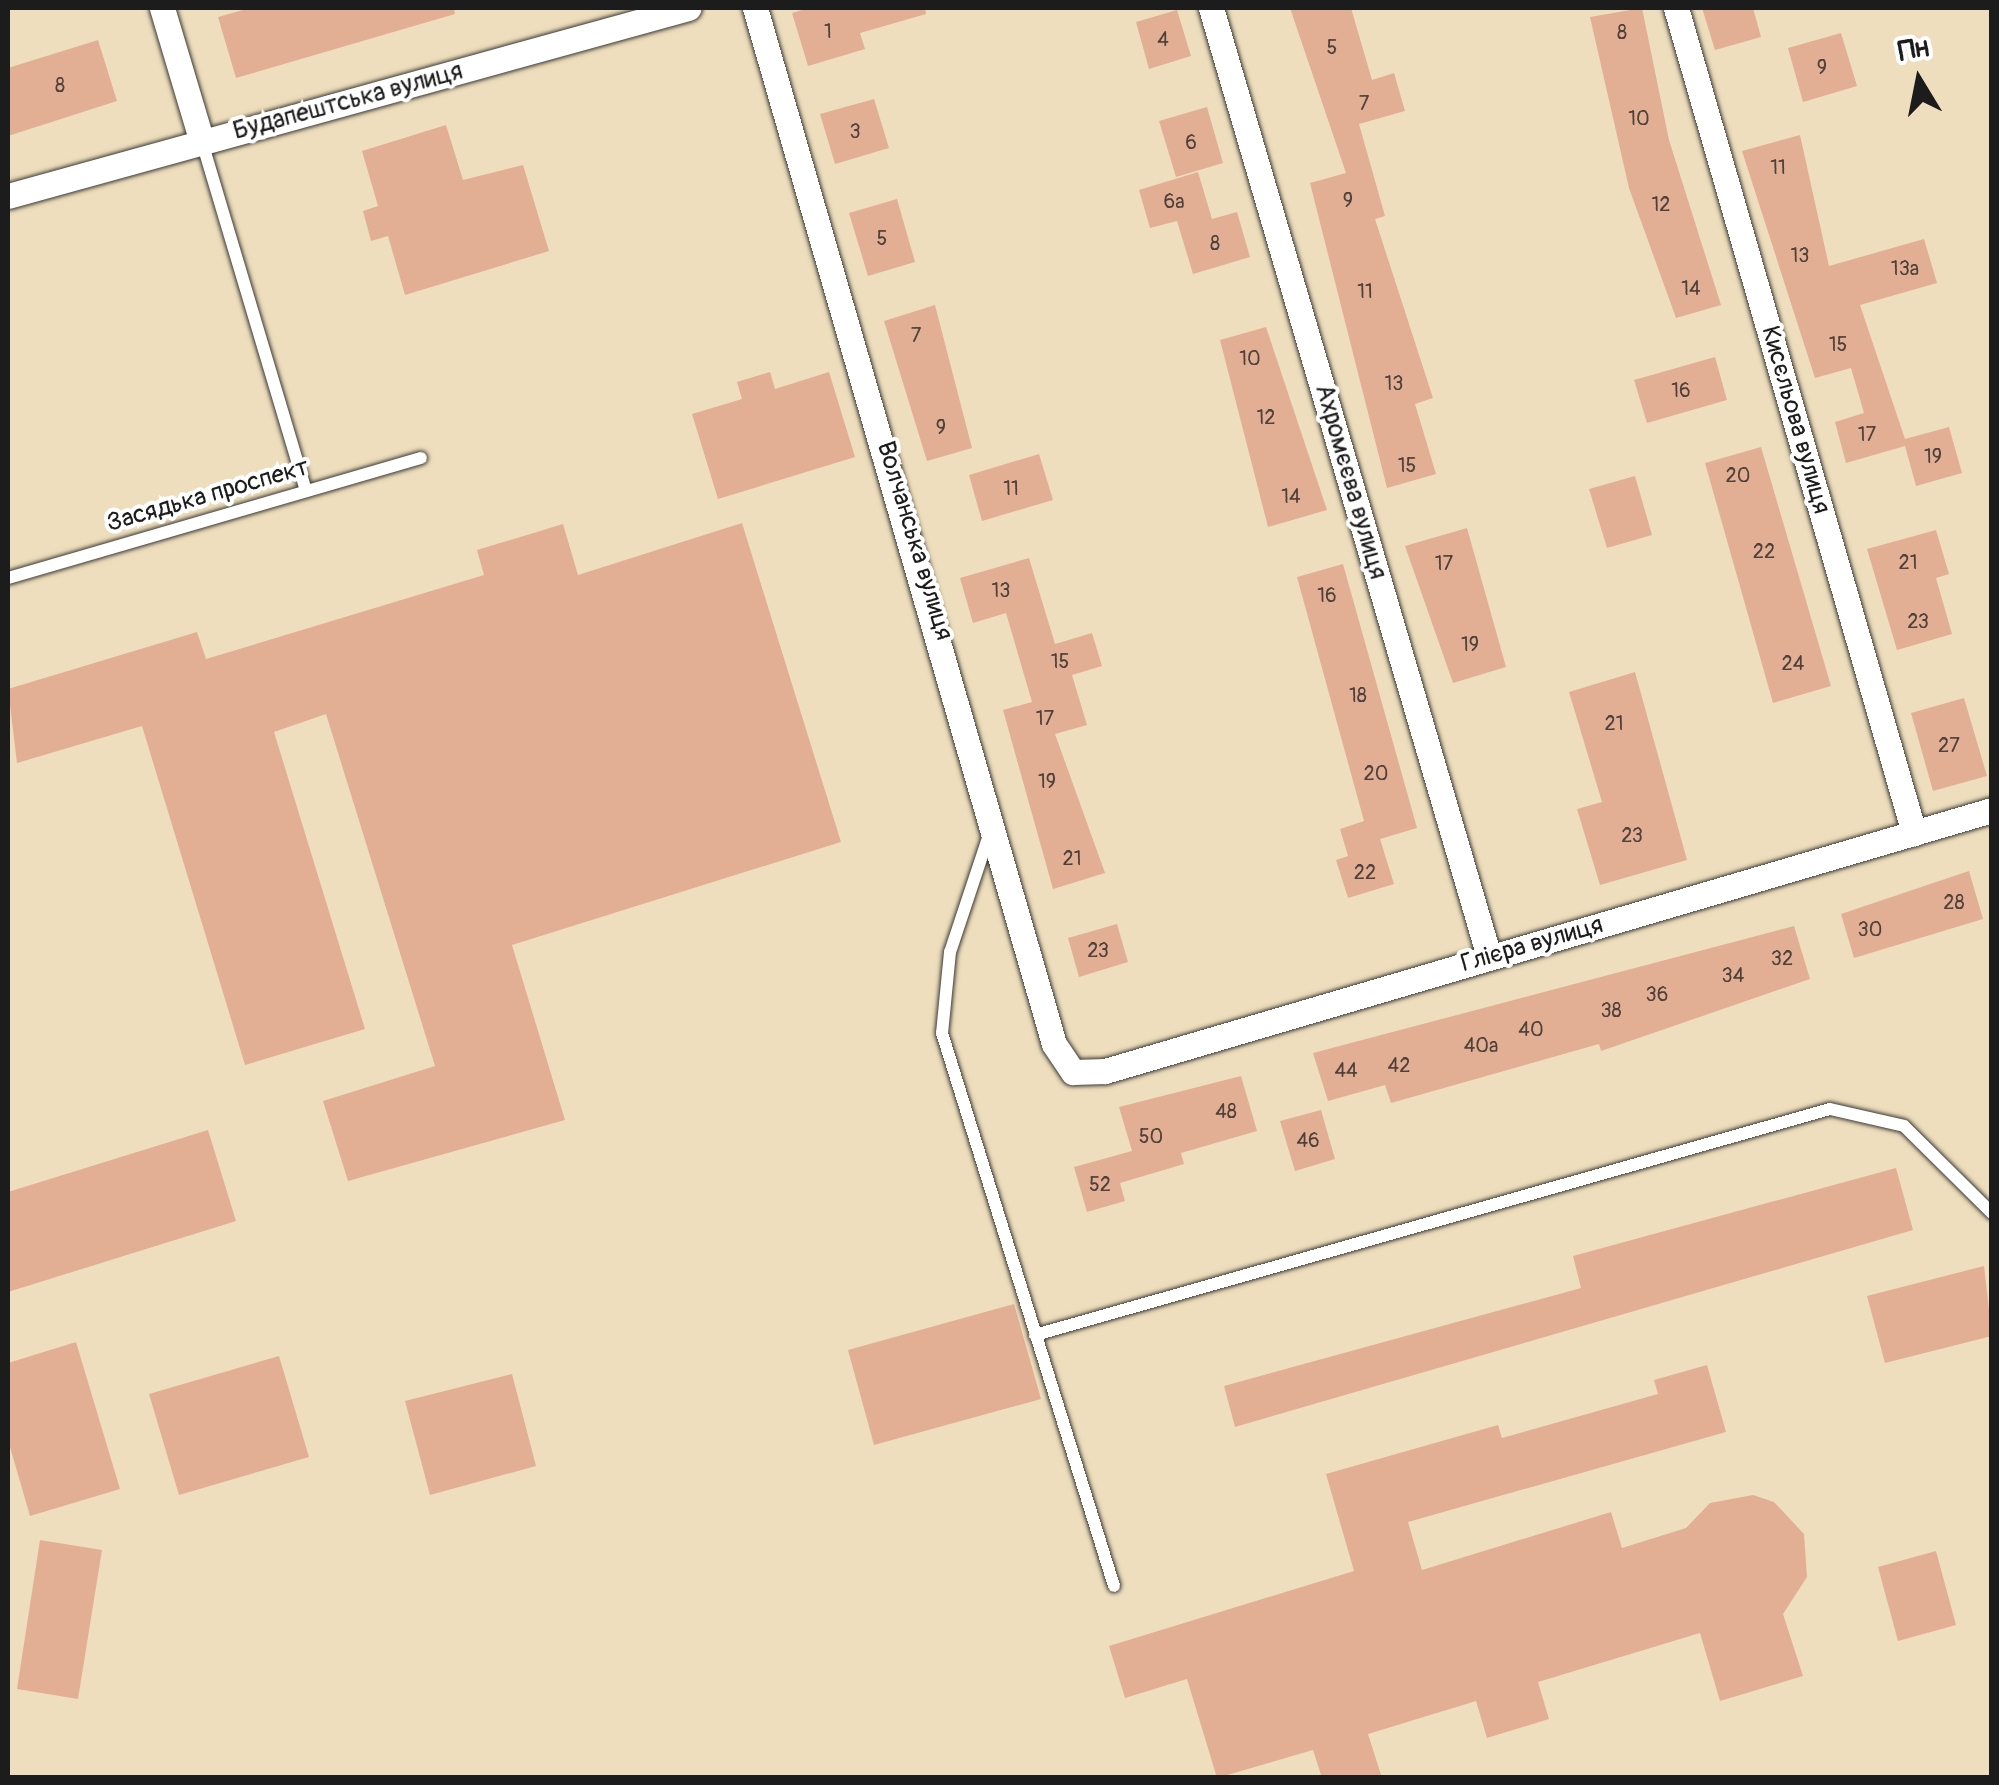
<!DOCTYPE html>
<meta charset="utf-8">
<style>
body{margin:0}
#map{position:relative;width:1999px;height:1785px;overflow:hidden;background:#eedebd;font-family:Pangolin,sans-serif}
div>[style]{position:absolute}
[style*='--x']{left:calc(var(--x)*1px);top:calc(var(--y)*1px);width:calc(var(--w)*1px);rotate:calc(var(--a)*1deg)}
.building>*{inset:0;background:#e2af95}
.roads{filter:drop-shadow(0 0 2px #3c3934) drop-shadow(0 0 2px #3c3934)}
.service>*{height:12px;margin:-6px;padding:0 6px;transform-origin:6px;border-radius:6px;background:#fff}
.minor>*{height:25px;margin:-12.5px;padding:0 12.5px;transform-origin:12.5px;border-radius:12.5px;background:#fff}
span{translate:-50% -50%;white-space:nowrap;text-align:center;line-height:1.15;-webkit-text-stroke:8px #fff;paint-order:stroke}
.number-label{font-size:20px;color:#4e413a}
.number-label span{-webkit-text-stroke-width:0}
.street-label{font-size:25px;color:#1c1c1c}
.frame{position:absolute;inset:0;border:10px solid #1c1c1c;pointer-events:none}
.north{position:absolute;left:1869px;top:30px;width:100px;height:100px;-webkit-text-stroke:8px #fff;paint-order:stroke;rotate:350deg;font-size:28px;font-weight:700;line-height:40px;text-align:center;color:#1c1c1c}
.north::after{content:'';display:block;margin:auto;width:35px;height:45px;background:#1c1c1c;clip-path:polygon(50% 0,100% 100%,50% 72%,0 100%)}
</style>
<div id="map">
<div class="building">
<div style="clip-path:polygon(250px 8px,454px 8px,455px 14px,236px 78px,218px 17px)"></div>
<div style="clip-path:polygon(809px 8px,925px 8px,926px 14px,860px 33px,865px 49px,808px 66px,792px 13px)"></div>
<div style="clip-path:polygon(1290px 8px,1351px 8px,1372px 80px,1394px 73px,1405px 111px,1359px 124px,1385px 216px,1375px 219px,1433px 398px,1415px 404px,1436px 474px,1387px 488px,1310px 183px,1346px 173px)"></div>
<div style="clip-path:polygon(1642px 8px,1669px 140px,1721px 305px,1676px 318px,1629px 188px,1590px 17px)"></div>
<div style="clip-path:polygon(1702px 8px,1753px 8px,1761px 37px,1715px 50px)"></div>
<div style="clip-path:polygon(1177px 10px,1191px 56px,1149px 69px,1136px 22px)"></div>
<div style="clip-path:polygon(1841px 33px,1857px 86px,1803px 102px,1788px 48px)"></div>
<div style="clip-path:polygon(98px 40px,117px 101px,8px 136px,8px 68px)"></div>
<div style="clip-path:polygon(874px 99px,889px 148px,835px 164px,820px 114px)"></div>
<div style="clip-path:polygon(1207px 107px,1223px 163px,1176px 177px,1159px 121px)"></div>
<div style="clip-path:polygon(446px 125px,463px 180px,523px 165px,549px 251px,405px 295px,388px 236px,371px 241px,363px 211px,378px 206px,362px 151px)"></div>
<div style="clip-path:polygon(1800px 135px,1829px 266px,1924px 239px,1937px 283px,1860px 305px,1905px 439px,1949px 427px,1962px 473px,1916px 486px,1905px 446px,1846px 463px,1835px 422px,1864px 413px,1851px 368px,1815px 378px,1742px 151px)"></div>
<div style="clip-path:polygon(1198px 172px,1212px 219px,1237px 212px,1250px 257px,1193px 274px,1177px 221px,1150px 228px,1139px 190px)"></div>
<div style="clip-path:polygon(897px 199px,915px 262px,868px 276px,849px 213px)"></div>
<div style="clip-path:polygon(935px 305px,972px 448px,927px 461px,884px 321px)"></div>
<div style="clip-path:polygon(1266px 327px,1327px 510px,1268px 527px,1220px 340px)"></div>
<div style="clip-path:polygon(1715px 357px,1727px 400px,1647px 423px,1634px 380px)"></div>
<div style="clip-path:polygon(770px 372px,775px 389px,829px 372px,855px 457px,718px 499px,692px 414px,742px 399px,737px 382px)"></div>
<div style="clip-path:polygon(1761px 447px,1831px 686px,1773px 703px,1705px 463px)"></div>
<div style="clip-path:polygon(1039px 454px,1053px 500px,982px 521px,969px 475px)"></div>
<div style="clip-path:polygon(1635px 476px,1652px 535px,1607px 548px,1589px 489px)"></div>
<div style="clip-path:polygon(742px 523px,841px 842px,512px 945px,565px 1120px,348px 1181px,323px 1101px,435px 1066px,326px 714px,274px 732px,365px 1029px,245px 1065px,142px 726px,17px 763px,8px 689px,197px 632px,206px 659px,484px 575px,477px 550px,563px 524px,578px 575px)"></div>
<div style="clip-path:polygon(1467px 528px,1506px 667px,1453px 683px,1405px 546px)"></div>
<div style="clip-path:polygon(1936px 530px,1949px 574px,1936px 578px,1952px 634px,1897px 650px,1867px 549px)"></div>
<div style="clip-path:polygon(1029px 558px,1055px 644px,1092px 633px,1102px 666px,1072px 675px,1087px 725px,1055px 734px,1105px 873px,1053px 889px,1003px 710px,1032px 702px,1006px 613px,973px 623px,960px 578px)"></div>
<div style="clip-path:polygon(1343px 564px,1417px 828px,1380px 839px,1394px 884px,1348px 898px,1336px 860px,1348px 856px,1340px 829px,1364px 821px,1297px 577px)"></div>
<div style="clip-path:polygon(1635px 672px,1687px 860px,1600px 885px,1577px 809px,1602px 802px,1569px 692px)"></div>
<div style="clip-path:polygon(1964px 698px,1987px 776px,1933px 791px,1911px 713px)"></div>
<div style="clip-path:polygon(1969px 871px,1983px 919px,1854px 958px,1841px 914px)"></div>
<div style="clip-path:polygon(1117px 924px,1128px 962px,1079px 977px,1068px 938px)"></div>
<div style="clip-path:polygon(1794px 926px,1810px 979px,1601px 1051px,1599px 1044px,1391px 1103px,1385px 1085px,1328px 1101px,1313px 1053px)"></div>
<div style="clip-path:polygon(1241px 1076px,1257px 1131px,1181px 1153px,1184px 1164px,1120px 1183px,1125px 1201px,1087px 1212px,1074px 1167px,1132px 1151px,1119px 1107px)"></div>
<div style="clip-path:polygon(1321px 1110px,1335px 1159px,1295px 1171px,1280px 1121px)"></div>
<div style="clip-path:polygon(208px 1130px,236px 1221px,8px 1292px,8px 1192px)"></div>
<div style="clip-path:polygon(1896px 1168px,1913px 1230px,1235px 1427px,1224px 1386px,1581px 1288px,1573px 1256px)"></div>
<div style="clip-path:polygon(1984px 1266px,1992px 1336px,1885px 1363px,1867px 1296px)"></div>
<div style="clip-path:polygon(1014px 1304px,1041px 1399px,874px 1445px,848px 1350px)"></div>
<div style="clip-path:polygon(76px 1342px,120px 1489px,30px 1516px,8px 1440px,8px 1363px)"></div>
<div style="clip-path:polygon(279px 1356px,309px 1457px,179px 1495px,149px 1394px)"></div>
<div style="clip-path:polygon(1707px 1365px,1726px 1432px,1408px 1522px,1422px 1570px,1611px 1512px,1622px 1548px,1686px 1528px,1710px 1503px,1753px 1495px,1774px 1502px,1804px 1534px,1807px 1577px,1783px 1614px,1803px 1676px,1720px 1701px,1700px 1633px,1538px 1682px,1549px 1719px,1487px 1738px,1476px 1701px,1368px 1734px,1382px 1778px,1322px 1778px,1313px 1750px,1217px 1778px,1187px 1679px,1125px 1698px,1109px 1646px,1354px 1571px,1326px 1474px,1498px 1425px,1502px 1438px,1658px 1394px,1654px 1380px)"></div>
<div style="clip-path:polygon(512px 1374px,536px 1466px,430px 1495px,405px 1401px)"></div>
<div style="clip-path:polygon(40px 1540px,102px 1550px,78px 1699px,17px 1689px)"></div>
<div style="clip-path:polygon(1936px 1551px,1956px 1625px,1898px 1641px,1878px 1567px)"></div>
</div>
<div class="roads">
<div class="service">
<div style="--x:202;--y:142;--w:364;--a:73.4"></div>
<div style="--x:8;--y:578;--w:430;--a:-16.2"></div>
<div style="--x:990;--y:832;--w:126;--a:108.4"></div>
<div style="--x:950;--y:952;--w:81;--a:95.6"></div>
<div style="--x:942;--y:1033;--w:579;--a:72.72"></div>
<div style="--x:1035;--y:1335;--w:826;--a:-15.87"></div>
<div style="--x:1830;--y:1109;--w:76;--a:12.9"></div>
<div style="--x:1904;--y:1126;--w:124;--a:44.7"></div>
</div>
<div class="minor">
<div style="--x:162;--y:8;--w:140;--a:73.4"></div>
<div style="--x:755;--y:8;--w:1078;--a:73.9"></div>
<div style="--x:1054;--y:1044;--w:34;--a:56"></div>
<div style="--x:1073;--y:1072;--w:32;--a:-2"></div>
<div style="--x:1105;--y:1071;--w:925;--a:-16.4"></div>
<div style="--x:1211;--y:8;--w:989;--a:73.67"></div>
<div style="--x:1676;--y:8;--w:859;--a:73.91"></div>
<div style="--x:8;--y:196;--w:706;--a:-15.45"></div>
</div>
</div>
<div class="number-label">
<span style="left:828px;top:31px">1</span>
<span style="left:1622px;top:32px">8</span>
<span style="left:1163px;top:39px">4</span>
<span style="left:1332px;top:47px">5</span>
<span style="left:1822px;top:67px">9</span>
<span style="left:60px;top:85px">8</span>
<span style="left:1364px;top:103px">7</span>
<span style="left:1639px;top:118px">10</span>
<span style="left:855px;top:131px">3</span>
<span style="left:1191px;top:142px">6</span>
<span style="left:1778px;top:167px">11</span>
<span style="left:1348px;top:200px">9</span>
<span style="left:1174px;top:201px">6а</span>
<span style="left:1661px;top:204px">12</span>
<span style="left:882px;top:238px">5</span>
<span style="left:1215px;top:243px">8</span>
<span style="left:1800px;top:255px">13</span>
<span style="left:1905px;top:268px">13а</span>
<span style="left:1691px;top:288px">14</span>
<span style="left:1365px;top:291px">11</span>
<span style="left:916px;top:335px">7</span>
<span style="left:1838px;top:344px">15</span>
<span style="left:1250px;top:358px">10</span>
<span style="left:1394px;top:383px">13</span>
<span style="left:1681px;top:390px">16</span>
<span style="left:1266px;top:417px">12</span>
<span style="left:941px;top:427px">9</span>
<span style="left:1867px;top:434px">17</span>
<span style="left:1933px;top:456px">19</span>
<span style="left:1407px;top:465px">15</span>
<span style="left:1738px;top:475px">20</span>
<span style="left:1011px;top:488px">11</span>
<span style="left:1291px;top:496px">14</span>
<span style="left:1764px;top:551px">22</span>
<span style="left:1908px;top:562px">21</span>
<span style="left:1444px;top:563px">17</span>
<span style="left:1001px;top:590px">13</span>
<span style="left:1327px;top:595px">16</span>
<span style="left:1918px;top:621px">23</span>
<span style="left:1470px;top:644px">19</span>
<span style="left:1060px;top:661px">15</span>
<span style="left:1793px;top:663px">24</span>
<span style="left:1358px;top:695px">18</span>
<span style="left:1045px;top:718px">17</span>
<span style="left:1614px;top:723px">21</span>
<span style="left:1949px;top:745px">27</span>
<span style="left:1376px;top:773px">20</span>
<span style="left:1047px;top:781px">19</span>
<span style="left:1632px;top:835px">23</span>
<span style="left:1072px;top:858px">21</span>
<span style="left:1365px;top:872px">22</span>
<span style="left:1954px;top:902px">28</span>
<span style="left:1870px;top:929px">30</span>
<span style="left:1098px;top:950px">23</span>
<span style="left:1782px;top:958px">32</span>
<span style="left:1733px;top:975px">34</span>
<span style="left:1657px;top:994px">36</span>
<span style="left:1611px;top:1010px">38</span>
<span style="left:1531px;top:1029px">40</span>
<span style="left:1481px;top:1045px">40а</span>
<span style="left:1399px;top:1065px">42</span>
<span style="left:1346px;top:1070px">44</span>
<span style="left:1226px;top:1111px">48</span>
<span style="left:1151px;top:1136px">50</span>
<span style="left:1308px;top:1140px">46</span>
<span style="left:1100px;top:1184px">52</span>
</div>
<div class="street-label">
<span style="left:348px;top:102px;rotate:-15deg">Будапештська вулиця</span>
<span style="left:1795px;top:420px;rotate:74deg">Кисєльова вулиця</span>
<span style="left:1350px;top:482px;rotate:74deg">Ахромєєва вулиця</span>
<span style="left:208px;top:496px;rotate:-16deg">Засядька проспект</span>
<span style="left:914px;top:541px;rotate:73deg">Волчанська вулиця</span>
<span style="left:1532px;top:945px;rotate:-16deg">Глієра вулиця</span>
</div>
<div class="frame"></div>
<div class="north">Пн</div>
</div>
